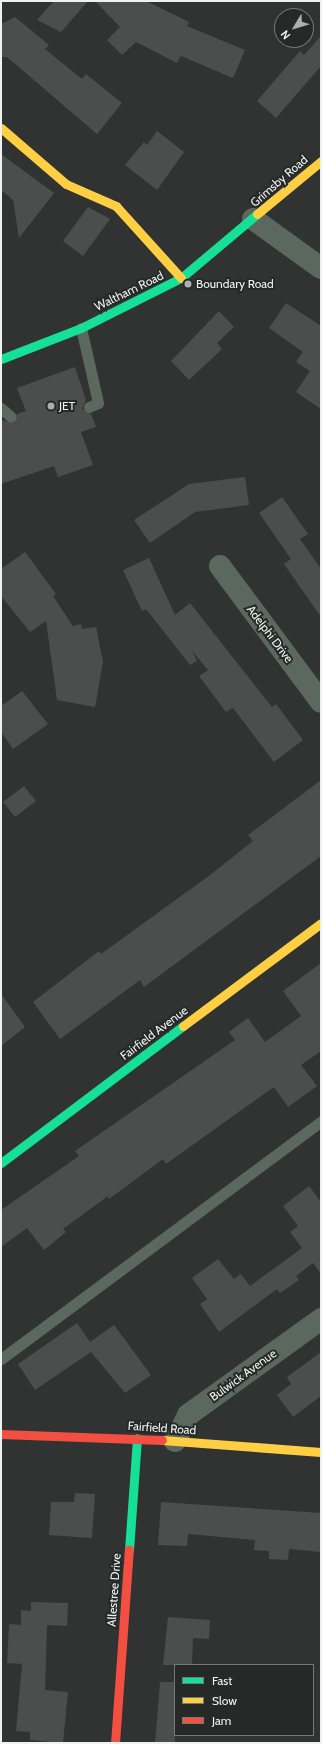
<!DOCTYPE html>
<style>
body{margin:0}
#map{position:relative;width:322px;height:1744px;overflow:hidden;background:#303332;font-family:Cabin,sans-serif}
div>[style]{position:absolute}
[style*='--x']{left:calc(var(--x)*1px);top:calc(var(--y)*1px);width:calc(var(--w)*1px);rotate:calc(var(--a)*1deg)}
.building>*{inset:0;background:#4c4e4e}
.lane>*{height:11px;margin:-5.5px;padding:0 5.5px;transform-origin:5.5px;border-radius:5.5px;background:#5b685d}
.street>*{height:22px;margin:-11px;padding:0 11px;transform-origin:11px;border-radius:11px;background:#5b685d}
.fast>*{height:9px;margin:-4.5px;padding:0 4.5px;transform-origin:4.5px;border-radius:4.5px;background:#16e098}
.slow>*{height:9px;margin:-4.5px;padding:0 4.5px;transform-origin:4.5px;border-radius:4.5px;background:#ffcf43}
.jam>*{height:9px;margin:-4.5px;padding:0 4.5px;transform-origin:4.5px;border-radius:4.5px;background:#f24e42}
.dots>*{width:11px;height:11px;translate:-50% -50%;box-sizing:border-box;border:2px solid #252a29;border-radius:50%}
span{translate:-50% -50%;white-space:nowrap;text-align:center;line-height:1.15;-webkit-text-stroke:4px #252a29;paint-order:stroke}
.street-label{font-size:12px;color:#eef2f1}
.poi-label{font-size:12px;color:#eef2f1}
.left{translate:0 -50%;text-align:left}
.frame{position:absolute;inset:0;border:2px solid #eef2f1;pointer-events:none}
.legend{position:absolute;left:174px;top:1664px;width:140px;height:72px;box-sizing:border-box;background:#252a29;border:1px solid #757a79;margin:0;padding:5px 7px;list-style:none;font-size:12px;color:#eef2f1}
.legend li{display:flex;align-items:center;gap:8px;height:20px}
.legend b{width:20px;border:1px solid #757a79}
.north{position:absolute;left:274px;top:8px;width:40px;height:40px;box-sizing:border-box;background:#252a29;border:1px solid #757a79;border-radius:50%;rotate:232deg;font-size:11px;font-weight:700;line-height:16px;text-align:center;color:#eef2f1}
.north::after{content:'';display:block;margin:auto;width:14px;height:18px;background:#acafae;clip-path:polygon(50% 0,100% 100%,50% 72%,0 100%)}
</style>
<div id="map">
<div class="building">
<div style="clip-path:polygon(54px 1px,88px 1px,61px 32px,37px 20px)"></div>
<div style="clip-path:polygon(95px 1px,146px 1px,189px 22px,187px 26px,245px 50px,233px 78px,181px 56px,177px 63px,136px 42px,122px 55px,107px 40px,120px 27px)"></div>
<div style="clip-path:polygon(15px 17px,49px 45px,45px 49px,82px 79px,86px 74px,122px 103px,97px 134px,7px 57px,1px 57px,1px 24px)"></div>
<div style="clip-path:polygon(321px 36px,321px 66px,276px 118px,257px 101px,300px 51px,304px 55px)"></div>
<div style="clip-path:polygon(157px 131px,184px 152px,157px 190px,125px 165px,144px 142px,147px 145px)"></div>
<div style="clip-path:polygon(1px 154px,54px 193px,19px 238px,13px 200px,1px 190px)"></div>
<div style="clip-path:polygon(88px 207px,110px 219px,83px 256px,63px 241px)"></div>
<div style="clip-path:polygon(286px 303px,321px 326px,321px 409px,296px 392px,310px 371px,296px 362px,303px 352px,269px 328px)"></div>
<div style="clip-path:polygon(219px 311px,234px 327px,217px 343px,222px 349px,189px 380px,171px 361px)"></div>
<div style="clip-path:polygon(75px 367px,86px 400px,82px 409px,91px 414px,96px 427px,81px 432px,93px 465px,58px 477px,54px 466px,1px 484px,1px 420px,14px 423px,17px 414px,26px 411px,17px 388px)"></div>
<div style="clip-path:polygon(245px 477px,249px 505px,195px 512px,150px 543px,134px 520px,189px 484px)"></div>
<div style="clip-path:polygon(282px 497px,308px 534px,300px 539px,321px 569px,321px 617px,284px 564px,291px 559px,259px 513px)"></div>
<div style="clip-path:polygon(25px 552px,56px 594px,53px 596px,73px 626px,81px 624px,82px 629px,96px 627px,103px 662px,95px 707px,57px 700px,46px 621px,30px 632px,1px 596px,1px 569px)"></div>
<div style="clip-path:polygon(149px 558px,175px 615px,190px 603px,272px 707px,276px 704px,303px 740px,274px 762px,233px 708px,226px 712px,199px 676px,208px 670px,192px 651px,197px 661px,190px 665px,146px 609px,142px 611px,123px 570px)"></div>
<div style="clip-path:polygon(22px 691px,48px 724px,13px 749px,1px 732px,1px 706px)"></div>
<div style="clip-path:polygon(321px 780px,321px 856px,144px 987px,140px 980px,60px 1039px,33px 1002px,99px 951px,101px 954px,210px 875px,253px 841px,248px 835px)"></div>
<div style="clip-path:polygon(24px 786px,36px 801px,15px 817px,3px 802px)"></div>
<div style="clip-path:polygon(321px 963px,321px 1051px,301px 1065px,317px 1086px,288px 1107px,274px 1087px,166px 1164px,163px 1159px,109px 1199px,108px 1196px,63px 1229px,66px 1232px,44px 1250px,27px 1228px,1px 1247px,1px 1210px,79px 1156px,75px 1151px,235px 1040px,229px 1032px,248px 1018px,265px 1042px,301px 1016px,283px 991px)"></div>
<div style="clip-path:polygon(1px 994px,25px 1027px,1px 1046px)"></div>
<div style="clip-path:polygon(309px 1186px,321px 1202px,321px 1274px,313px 1263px,296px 1276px,299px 1280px,280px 1293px,277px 1289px,219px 1332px,200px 1304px,207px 1299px,192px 1278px,218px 1259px,234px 1279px,241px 1274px,250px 1286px,302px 1248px,290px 1232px,298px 1226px,283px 1206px)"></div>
<div style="clip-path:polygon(77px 1323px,90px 1342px,114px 1325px,151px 1375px,125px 1393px,91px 1352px,35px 1390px,18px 1364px)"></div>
<div style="clip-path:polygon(321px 1352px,321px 1396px,293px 1417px,277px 1395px,291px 1384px,287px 1377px)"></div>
<div style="clip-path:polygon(75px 1493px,95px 1494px,92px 1538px,49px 1535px,51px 1502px,74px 1502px)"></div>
<div style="clip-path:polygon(161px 1502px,321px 1513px,321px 1552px,289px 1549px,288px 1560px,269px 1559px,269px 1551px,254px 1550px,255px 1540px,188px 1534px,187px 1546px,158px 1545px)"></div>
<div style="clip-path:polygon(31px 1602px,68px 1603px,67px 1626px,47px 1625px,45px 1690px,68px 1692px,63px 1743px,30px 1740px,30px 1732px,16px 1731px,22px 1664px,7px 1663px,9px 1624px,21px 1625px,21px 1610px,31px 1611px)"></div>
<div style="clip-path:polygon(168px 1617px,210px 1620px,209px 1639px,193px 1638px,192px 1665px,163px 1665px)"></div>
<div style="clip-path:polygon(160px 1682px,175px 1682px,175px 1743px,155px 1743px)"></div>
</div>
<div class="lane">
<div style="--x:81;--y:328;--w:77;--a:77.2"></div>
<div style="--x:98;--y:403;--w:10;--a:156"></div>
<div style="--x:1;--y:408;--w:13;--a:42"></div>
<div style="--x:1;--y:1359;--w:399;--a:-36.6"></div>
</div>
<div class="street">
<div style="--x:253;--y:219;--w:84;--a:35.8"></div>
<div style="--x:220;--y:566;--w:169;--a:53.4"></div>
<div style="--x:175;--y:1441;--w:29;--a:-63"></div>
<div style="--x:188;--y:1415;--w:164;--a:-35.8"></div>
</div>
<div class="fast">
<div style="--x:1;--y:359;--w:86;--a:-21.2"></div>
<div style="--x:81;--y:328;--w:112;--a:-26.6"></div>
<div style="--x:181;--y:278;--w:99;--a:-40.1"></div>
<div style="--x:1;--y:1163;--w:228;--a:-37"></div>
<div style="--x:129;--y:1550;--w:112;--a:-85.9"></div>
</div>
<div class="slow">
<div style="--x:1;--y:128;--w:86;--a:40.7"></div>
<div style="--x:66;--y:184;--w:55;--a:23.7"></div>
<div style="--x:116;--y:206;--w:97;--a:47.9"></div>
<div style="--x:257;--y:214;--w:83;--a:-39.6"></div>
<div style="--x:183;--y:1026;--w:172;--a:-36.7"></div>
<div style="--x:162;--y:1440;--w:159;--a:4.3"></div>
</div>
<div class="jam">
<div style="--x:1;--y:1434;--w:161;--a:2.1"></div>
<div style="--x:115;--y:1743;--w:194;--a:-85.9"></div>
</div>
<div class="dots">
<div style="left:188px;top:284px;background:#acafae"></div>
<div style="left:51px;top:406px;background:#acafae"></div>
</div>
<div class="street-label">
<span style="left:279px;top:181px;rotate:-41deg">Grimsby Road</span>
<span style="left:129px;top:291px;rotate:-26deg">Waltham Road</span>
<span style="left:270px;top:634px;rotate:53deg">Adelphi Drive</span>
<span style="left:154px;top:1033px;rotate:-37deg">Fairfield Avenue</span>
<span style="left:243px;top:1375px;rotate:-36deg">Bulwick Avenue</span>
<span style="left:162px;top:1428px;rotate:4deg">Fairfield Road</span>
<span style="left:114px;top:1590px;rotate:-86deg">Allestree Drive</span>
</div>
<div class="poi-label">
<span class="left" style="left:196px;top:284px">Boundary Road</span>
<span class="left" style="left:59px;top:406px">JET</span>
</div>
<div class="frame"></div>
<ul class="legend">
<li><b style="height:5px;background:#16e098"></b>Fast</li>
<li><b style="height:5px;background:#ffcf43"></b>Slow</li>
<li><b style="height:5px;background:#f24e42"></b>Jam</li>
</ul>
<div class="north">N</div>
</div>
